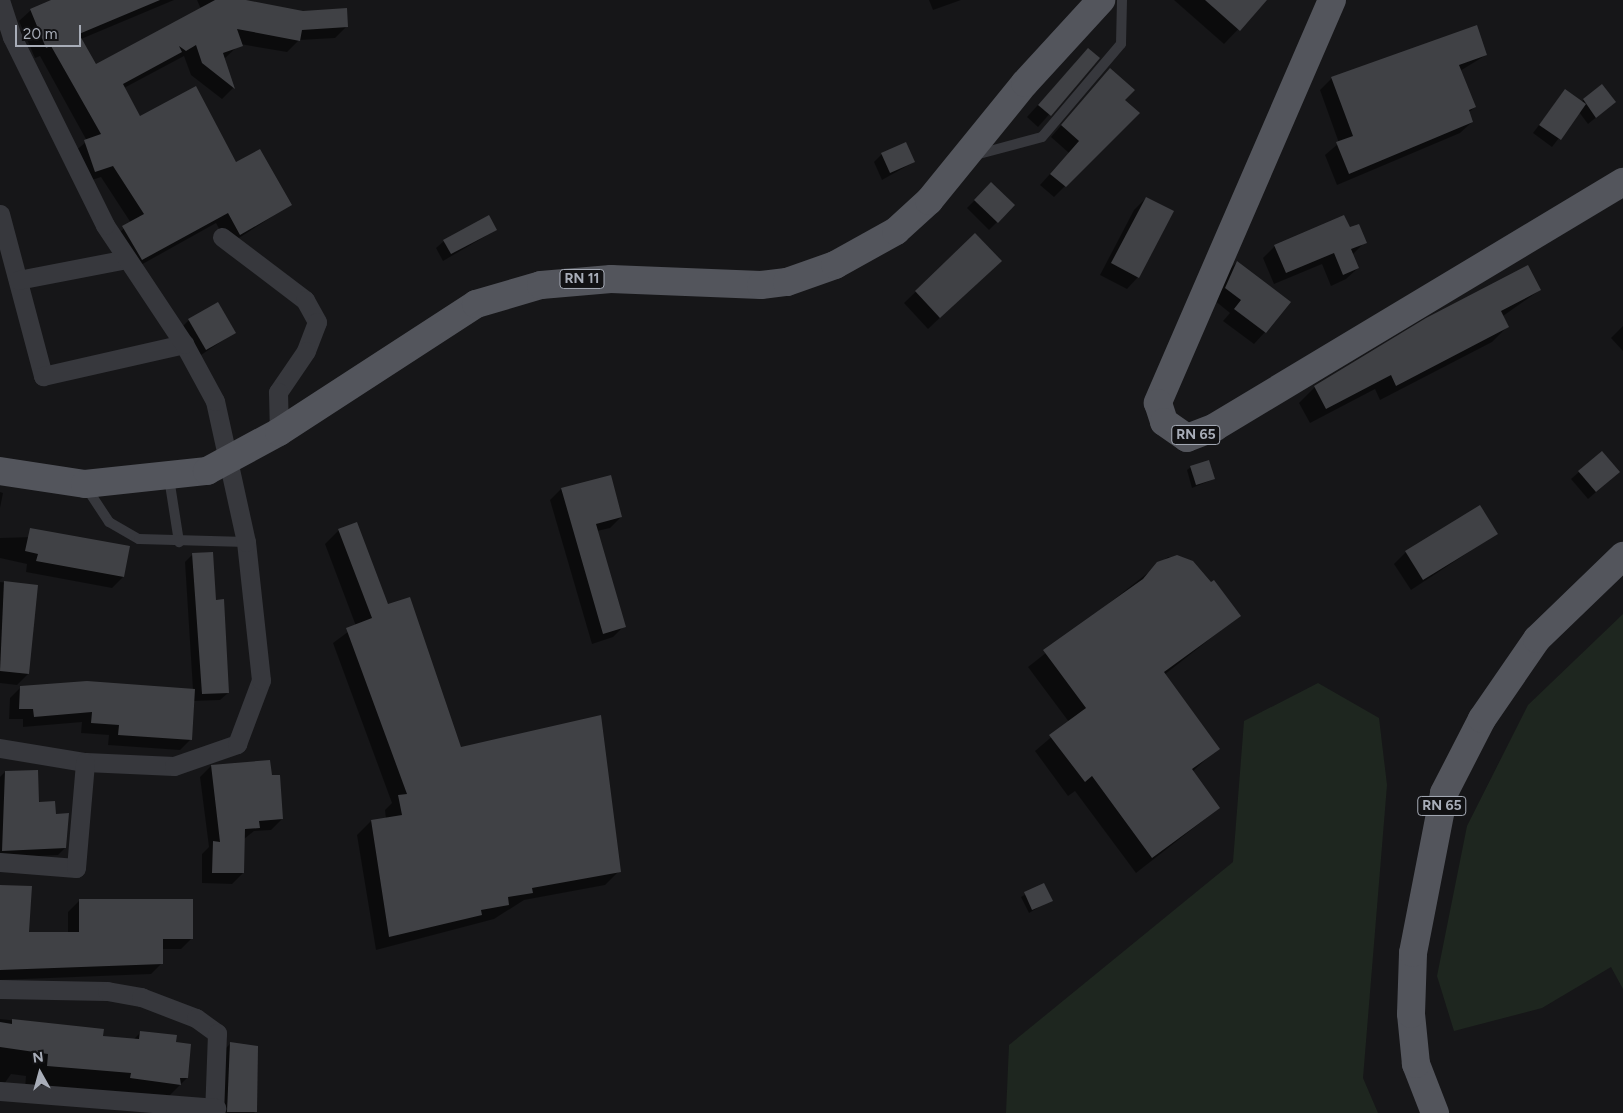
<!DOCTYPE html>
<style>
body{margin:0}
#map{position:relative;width:1623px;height:1113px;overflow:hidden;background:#161618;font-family:Figtree,sans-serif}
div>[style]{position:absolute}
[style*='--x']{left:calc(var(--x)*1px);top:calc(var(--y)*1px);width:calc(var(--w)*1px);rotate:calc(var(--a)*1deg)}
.green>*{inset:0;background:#1e261f}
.shadow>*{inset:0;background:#0007}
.building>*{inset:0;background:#404145}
.service>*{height:10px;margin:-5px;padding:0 5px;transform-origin:5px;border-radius:5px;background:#37383d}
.minor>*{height:19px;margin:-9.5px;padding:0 9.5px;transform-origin:9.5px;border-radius:9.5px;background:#37383d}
.primary>*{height:28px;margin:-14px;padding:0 14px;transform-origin:14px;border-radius:14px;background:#53555c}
span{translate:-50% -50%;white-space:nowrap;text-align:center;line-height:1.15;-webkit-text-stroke:4px #111113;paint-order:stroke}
.shield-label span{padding:1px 4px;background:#111113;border:1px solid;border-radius:4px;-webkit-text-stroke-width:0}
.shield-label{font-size:14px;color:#a8adb8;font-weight:700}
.north{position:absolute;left:15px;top:1048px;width:50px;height:50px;-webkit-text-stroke:4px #111113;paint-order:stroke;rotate:353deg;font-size:14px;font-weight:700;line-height:20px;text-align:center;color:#a8adb8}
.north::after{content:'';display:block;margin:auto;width:18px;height:22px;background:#a8adb8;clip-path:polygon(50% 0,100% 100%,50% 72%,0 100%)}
.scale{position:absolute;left:15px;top:25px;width:66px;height:22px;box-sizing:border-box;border:2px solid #a8adb8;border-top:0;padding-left:6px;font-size:15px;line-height:18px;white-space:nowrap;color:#a8adb8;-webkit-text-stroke:4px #111113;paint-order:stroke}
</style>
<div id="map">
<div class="green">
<div style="clip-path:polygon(1623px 614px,1623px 989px,1611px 967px,1542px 1008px,1454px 1031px,1437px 976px,1467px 826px,1528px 705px)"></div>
<div style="clip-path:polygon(1318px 683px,1379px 718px,1387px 785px,1363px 1078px,1378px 1113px,1006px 1113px,1009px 1045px,1233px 862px,1244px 721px)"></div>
</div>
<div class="shadow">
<div style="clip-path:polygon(54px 0,174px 0,81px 39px,96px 66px,201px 9px,197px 0,222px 0,347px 26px,335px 38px,299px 40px,287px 52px,240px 44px,223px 60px,233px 88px,222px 99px,191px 75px,184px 56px,124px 88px,140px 117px,236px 164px,290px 205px,228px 245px,216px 223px,130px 271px,111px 239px,131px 223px,101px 177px,83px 183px,73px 153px,87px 141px,40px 56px,35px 58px,19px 21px,31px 10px)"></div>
<div style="clip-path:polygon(929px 0,961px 0,933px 10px)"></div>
<div style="clip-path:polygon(1174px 0,1266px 0,1224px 44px)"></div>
<div style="clip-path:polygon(1486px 55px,1460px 71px,1475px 107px,1468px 113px,1472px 122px,1460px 133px,1337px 185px,1325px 155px,1339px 143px,1320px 90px,1332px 78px)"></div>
<div style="clip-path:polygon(1098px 59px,1038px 127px,1027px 117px,1077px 62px)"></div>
<div style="clip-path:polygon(1110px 69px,1123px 100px,1138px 113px,1054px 197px,1040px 185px,1069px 153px,1051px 137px)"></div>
<div style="clip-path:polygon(1602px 86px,1615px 102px,1588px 124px,1579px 112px,1552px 147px,1533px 133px,1565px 91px,1581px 102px)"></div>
<div style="clip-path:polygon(882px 154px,914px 162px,882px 180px,874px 162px)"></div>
<div style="clip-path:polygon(991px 184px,1013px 206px,989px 230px,967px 208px)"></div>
<div style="clip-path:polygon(1146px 198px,1138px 277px,1127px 289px,1100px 275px,1134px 210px)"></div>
<div style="clip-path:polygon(1349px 229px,1365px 242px,1352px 255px,1358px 268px,1346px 279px,1331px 286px,1322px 264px,1274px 284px,1263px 258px,1275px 246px)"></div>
<div style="clip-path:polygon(496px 230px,443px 261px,436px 248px,444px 241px)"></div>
<div style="clip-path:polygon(975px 235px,988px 272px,928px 329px,904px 303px)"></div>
<div style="clip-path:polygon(1237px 262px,1265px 332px,1254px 344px,1223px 321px,1230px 313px,1214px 300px,1225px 274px)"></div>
<div style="clip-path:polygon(1540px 290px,1503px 316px,1508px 326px,1492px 342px,1380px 400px,1375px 389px,1310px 423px,1299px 403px,1315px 387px)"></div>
<div style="clip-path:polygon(189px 320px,234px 333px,198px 357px,181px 328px)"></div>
<div style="clip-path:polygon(1623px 326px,1623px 351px,1611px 338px)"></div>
<div style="clip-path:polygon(1191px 467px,1214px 479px,1192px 488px,1187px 470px)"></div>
<div style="clip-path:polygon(1579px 472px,1610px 480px,1588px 499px,1571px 479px)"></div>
<div style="clip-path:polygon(561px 489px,621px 517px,610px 528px,597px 531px,624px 626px,613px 637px,592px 644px,550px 500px)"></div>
<div style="clip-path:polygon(0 492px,3px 493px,0 508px)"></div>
<div style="clip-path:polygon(339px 530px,387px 606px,461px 748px,619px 871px,605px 885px,524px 900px,494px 919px,376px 950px,357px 835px,371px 821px,386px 819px,385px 810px,392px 803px,333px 643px,356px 626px,325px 544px)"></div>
<div style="clip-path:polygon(1496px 534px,1411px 590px,1394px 564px,1406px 552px)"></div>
<div style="clip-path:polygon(64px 536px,129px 547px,123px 577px,112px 588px,26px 572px,27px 564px,0 558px,0 538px)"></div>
<div style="clip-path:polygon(193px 554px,215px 601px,228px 693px,220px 700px,193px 701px,191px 739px,180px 750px,108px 745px,109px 735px,81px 733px,82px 722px,23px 727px,23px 719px,9px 719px,10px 698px,20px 688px,193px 690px,185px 562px)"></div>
<div style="clip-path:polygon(1168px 557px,1192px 562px,1239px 616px,1164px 675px,1218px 748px,1192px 772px,1219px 808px,1136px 873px,1075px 791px,1068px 796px,1035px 751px,1069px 722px,1028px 667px)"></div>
<div style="clip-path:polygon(0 582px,37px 586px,28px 674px,17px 685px,0 683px)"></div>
<div style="clip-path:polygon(211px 766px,271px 777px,282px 819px,271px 830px,254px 831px,244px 839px,243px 873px,232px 884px,202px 883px,202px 854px,209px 847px,200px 777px)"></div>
<div style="clip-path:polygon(5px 772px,55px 815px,65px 848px,58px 855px,0 858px,0 777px)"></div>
<div style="clip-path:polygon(1043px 884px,1051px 900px,1029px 913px,1021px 897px)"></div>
<div style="clip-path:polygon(0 886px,28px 933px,68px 934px,68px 912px,79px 901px,192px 938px,181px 949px,162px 949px,162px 963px,151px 974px,0 980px)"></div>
<div style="clip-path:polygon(0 1019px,102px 1030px,102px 1037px,133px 1040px,140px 1033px,175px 1043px,187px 1078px,165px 1100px,25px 1088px,26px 1076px,11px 1074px,0 1090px)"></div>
<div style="clip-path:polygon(230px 1044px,255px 1112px,254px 1113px,221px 1113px,223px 1051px)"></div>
</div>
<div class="building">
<div style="clip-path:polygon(51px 0,160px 0,79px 34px,96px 64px,215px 0,246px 0,303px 11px,347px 8px,348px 27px,302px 30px,300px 41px,237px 29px,243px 46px,223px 53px,235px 89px,202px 63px,196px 45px,186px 51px,179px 46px,182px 52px,123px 84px,140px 116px,196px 86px,236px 162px,260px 149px,292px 205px,240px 235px,228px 213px,142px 260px,122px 226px,144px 214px,113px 166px,95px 172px,84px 140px,101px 134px,51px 46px,46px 48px,30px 9px)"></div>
<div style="clip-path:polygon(1205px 0,1267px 0,1240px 31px)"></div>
<div style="clip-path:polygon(1477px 25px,1487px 55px,1459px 65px,1476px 107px,1469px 110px,1473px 122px,1349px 174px,1336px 142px,1353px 136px,1331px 77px)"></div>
<div style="clip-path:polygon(1088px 48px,1100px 58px,1051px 116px,1038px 105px)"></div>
<div style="clip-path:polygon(1110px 68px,1135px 90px,1125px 100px,1140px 113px,1066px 187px,1050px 174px,1079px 141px,1061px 125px)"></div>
<div style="clip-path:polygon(1602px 84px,1616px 102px,1596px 118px,1583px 99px)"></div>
<div style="clip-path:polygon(1565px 89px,1586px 104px,1561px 140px,1539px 125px)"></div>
<div style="clip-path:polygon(906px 142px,915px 162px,890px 173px,881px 153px)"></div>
<div style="clip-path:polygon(991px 182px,1015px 205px,998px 223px,974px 200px)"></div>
<div style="clip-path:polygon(1146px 197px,1174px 211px,1139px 278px,1111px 263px)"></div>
<div style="clip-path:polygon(489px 215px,497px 230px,451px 254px,443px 240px)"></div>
<div style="clip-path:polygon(1344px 215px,1350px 227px,1359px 224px,1367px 243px,1351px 249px,1359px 268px,1343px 275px,1334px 253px,1286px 273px,1274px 245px)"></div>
<div style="clip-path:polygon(975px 233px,1002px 261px,940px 318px,915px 291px)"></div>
<div style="clip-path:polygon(1237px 261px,1291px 302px,1266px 333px,1234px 309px,1241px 300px,1225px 288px)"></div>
<div style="clip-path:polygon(1528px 265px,1541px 290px,1501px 311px,1509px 327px,1396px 386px,1391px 375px,1326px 409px,1314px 386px,1426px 318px)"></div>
<div style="clip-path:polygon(218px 302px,236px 333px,206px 350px,188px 319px)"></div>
<div style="clip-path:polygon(1602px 451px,1620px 472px,1596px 492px,1578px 471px)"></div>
<div style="clip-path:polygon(1209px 460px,1215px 479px,1196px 485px,1190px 466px)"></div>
<div style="clip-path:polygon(611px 475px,622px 517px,596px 524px,626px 627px,603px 634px,561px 488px)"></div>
<div style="clip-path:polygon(1480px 505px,1498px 534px,1423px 580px,1405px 551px)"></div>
<div style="clip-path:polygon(357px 522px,388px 604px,410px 597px,461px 747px,601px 715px,621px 872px,532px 888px,533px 893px,508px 897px,509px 905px,481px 910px,482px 915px,389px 937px,371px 820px,402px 815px,398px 795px,407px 794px,346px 628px,372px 618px,338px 529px)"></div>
<div style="clip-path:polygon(30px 528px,130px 546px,124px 577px,36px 561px,38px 554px,25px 551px)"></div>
<div style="clip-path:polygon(213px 552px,216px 600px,224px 599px,229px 693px,202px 694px,192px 553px)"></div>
<div style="clip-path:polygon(1177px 555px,1193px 561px,1211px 582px,1214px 580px,1241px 616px,1164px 672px,1220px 749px,1192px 769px,1220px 808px,1152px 858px,1092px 776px,1085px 782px,1049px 735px,1086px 708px,1043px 650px,1143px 579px,1157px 562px)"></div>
<div style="clip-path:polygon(4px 581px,38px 585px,29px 674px,0 671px)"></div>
<div style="clip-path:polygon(87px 681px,195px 689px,192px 740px,118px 735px,119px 725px,91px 723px,92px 712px,34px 717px,33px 709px,19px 709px,20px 686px)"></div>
<div style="clip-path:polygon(270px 760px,272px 775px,280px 775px,283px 819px,259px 821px,260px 828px,245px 829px,244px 873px,212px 873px,213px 841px,220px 842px,211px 765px)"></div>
<div style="clip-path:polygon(38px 770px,39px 802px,55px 801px,56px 814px,69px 813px,66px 848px,2px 851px,5px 771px)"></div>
<div style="clip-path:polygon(1044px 883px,1053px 901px,1032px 910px,1024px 892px)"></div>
<div style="clip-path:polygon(0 885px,32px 886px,29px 932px,79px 932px,79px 899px,193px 899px,193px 939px,163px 939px,163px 964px,0 970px)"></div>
<div style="clip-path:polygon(12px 1019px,104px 1029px,103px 1036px,139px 1039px,140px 1031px,177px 1035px,176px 1042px,191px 1044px,188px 1078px,180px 1078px,181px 1085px,130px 1078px,131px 1073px,47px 1066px,48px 1054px,0 1047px,0 1022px,12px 1024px)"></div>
<div style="clip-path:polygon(230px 1042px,258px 1046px,257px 1112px,227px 1112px)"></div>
</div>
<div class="service">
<div style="--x:975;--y:155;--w:69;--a:-15"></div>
<div style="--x:1042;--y:137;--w:122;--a:-49.7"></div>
<div style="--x:1121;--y:44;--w:44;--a:-88.7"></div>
<div style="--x:169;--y:478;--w:65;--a:81.1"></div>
<div style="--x:86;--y:487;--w:42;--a:56.7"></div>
<div style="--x:109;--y:522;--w:34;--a:30"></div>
<div style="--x:139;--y:539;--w:107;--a:1.6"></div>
</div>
<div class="minor">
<div style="--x:0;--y:214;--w:168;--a:75.1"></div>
<div style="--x:43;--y:376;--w:145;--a:-12.8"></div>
<div style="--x:222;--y:237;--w:104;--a:37.2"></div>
<div style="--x:305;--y:300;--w:25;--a:61"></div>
<div style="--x:317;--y:322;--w:31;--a:111"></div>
<div style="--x:306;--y:351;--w:50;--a:124.3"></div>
<div style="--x:278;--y:392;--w:40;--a:88.6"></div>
<div style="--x:18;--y:280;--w:111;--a:-10.9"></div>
<div style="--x:0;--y:748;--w:86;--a:9.4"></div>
<div style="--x:85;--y:762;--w:89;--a:2.6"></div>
<div style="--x:174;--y:766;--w:67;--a:-19.2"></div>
<div style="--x:237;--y:744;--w:68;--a:-69.4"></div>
<div style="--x:261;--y:680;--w:139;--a:-96.2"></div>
<div style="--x:246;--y:542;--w:144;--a:-102.4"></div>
<div style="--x:215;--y:401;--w:65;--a:-118.5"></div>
<div style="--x:184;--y:344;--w:143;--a:-123.6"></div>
<div style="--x:105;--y:225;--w:210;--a:-116.3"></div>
<div style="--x:12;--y:37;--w:39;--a:-108"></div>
<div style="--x:0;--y:862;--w:76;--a:4.5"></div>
<div style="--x:76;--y:868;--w:106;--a:-85.1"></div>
<div style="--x:0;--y:989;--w:107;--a:1.1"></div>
<div style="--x:107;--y:991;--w:35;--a:10"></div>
<div style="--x:141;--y:997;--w:59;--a:20.9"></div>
<div style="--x:196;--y:1018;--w:26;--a:36"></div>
<div style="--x:217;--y:1033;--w:80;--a:92.1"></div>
<div style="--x:0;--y:1091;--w:217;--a:4.5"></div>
</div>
<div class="primary">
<div style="--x:1332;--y:0;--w:439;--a:113.4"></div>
<div style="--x:1158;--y:403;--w:20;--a:72"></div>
<div style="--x:1164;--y:422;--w:28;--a:35"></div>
<div style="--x:1187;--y:438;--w:30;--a:-21"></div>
<div style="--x:1215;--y:427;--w:476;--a:-31"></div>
<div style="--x:0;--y:471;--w:86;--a:8.7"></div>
<div style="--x:85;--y:484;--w:123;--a:-6.1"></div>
<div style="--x:207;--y:471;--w:82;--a:-28.4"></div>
<div style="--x:279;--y:432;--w:235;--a:-33"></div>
<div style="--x:476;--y:304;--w:68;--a:-16.3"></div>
<div style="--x:541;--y:285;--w:70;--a:-4.9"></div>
<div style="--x:611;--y:279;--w:150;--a:2.3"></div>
<div style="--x:761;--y:285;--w:26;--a:-7"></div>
<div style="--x:787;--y:282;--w:51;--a:-19.5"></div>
<div style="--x:835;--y:265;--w:70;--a:-29.1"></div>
<div style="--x:896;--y:231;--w:45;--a:-42.3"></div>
<div style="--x:929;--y:201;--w:152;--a:-50.9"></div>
<div style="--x:1025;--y:83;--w:113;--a:-47.5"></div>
<div style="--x:1435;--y:1113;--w:53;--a:-111.2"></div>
<div style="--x:1416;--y:1064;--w:50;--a:-95.7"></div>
<div style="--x:1411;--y:1014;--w:61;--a:-88.1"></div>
<div style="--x:1413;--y:953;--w:163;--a:-79"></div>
<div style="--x:1444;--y:793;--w:83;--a:-62.8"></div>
<div style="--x:1482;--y:719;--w:97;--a:-55.5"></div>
<div style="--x:1537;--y:639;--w:120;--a:-44"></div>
</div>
<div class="shield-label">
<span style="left:582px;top:279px">RN 11</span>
<span style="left:1196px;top:435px">RN 65</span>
<span style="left:1442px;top:806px">RN 65</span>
</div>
<div class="north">N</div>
<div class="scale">20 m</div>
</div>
